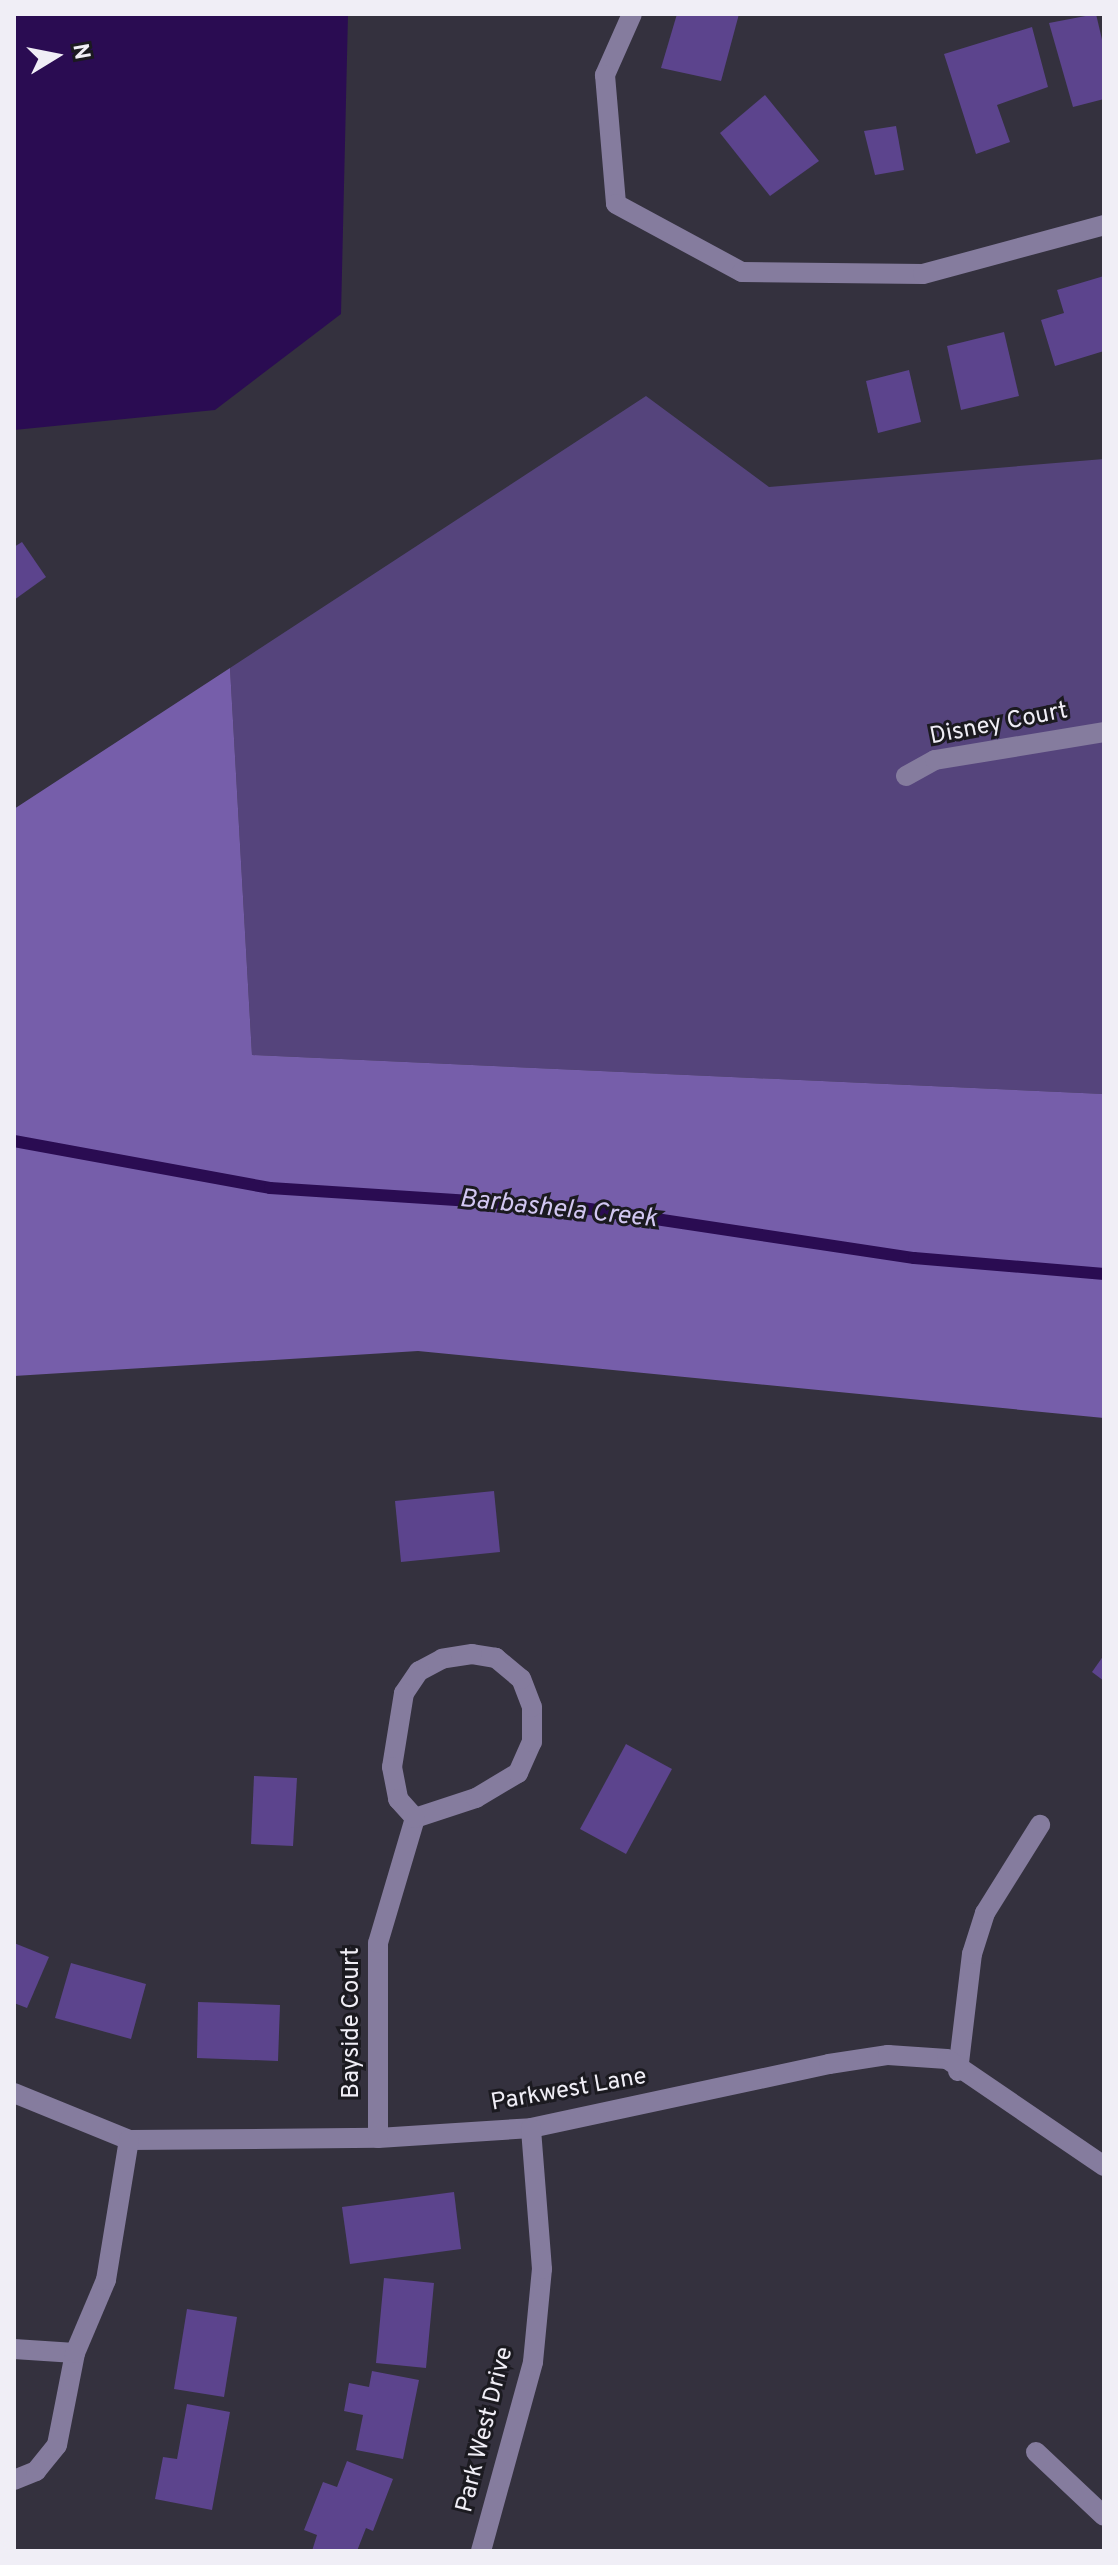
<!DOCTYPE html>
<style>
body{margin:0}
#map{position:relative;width:1118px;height:2565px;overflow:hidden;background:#34313e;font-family:Overpass,sans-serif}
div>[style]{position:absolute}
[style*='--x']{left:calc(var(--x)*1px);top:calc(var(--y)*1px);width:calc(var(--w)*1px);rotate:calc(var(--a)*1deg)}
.green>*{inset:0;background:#55447c}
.forest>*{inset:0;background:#765eaa}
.water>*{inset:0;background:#2a0c52}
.stream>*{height:12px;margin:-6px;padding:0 6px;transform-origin:6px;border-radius:6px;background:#2a0c52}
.building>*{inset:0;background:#5c448d}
.minor>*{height:20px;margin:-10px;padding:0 10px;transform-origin:10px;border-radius:10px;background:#857c9e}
span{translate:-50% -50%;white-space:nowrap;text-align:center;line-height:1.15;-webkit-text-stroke:6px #1b1a20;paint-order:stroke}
.street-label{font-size:24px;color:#f0eef6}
.water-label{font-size:26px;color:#d2c7f1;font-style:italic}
.frame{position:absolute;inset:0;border:16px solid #f0eef6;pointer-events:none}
.north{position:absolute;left:16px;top:16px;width:80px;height:80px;-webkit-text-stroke:6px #1b1a20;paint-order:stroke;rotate:80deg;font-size:22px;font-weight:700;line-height:32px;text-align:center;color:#f0eef6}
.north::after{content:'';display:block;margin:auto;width:28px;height:36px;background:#f0eef6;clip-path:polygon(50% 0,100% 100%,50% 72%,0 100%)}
</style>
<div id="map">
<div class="green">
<div style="clip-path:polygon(646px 396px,769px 487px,1104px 459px,1104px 1094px,252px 1055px,230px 668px)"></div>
</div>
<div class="forest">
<div style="clip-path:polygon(230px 668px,252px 1055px,1104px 1094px,1104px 1418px,418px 1351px,14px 1376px,14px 809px)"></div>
</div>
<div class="water">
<div style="clip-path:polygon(14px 14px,348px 14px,341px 314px,215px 410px,14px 430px)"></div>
</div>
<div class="stream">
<div style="--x:14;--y:1141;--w:260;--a:10.4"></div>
<div style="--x:270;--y:1188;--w:314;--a:3.7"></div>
<div style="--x:583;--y:1208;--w:335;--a:8.6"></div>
<div style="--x:914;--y:1258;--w:191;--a:4.8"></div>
</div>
<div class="building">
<div style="clip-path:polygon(677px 14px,739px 14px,721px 81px,661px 68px)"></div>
<div style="clip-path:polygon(1096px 14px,1104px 48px,1104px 99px,1073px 107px,1049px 23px)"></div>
<div style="clip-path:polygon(1032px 27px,1048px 87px,997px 105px,1010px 142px,976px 154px,944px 54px)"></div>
<div style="clip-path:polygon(765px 95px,819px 161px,770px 196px,720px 133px)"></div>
<div style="clip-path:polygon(896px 126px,904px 170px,875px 175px,864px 131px)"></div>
<div style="clip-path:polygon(1104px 276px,1104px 351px,1055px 366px,1041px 320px,1064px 313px,1057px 290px)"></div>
<div style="clip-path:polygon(1004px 332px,1019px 396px,961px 410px,947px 346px)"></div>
<div style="clip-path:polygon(909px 370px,921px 422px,878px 433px,866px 381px)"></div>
<div style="clip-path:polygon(22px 542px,46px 577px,14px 600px,14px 547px)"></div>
<div style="clip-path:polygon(494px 1491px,500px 1552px,401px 1562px,395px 1501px)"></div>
<div style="clip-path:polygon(1104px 1655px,1104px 1681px,1092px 1672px)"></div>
<div style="clip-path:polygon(626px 1744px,672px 1769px,626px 1854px,580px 1829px)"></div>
<div style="clip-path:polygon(254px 1776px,297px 1778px,293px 1846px,251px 1844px)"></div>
<div style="clip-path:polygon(14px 1943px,49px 1957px,27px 2008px,14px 2003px)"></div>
<div style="clip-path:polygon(71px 1963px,146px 1984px,131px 2039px,55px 2018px)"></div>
<div style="clip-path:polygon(198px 2002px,280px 2005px,278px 2061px,197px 2058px)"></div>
<div style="clip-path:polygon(454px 2192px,461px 2249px,350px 2264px,342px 2207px)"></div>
<div style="clip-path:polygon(384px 2278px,434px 2283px,426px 2368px,376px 2363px)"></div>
<div style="clip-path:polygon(187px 2309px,237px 2317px,224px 2397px,174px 2389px)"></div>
<div style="clip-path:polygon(372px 2371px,419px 2380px,403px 2459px,356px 2450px,363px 2415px,344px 2411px,349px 2383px,369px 2387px)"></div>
<div style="clip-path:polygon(187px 2404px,230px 2412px,212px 2510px,155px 2499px,163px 2457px,177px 2459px)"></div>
<div style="clip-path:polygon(347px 2461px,393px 2479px,373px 2531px,366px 2528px,357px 2551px,312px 2551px,317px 2535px,304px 2530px,323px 2482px,337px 2487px)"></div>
</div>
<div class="minor">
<div style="--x:632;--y:14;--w:67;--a:113.9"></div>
<div style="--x:605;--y:75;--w:129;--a:85.1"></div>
<div style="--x:616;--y:204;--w:143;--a:28.4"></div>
<div style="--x:742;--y:272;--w:181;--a:0.6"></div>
<div style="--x:923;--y:274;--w:188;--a:-15.1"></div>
<div style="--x:906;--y:776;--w:33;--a:-29"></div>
<div style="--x:935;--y:760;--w:171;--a:-9.4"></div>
<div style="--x:958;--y:2071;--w:118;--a:-83.2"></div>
<div style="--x:972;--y:1954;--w:43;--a:-72.4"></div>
<div style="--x:985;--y:1913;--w:104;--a:-58"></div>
<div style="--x:14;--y:2093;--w:124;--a:22.2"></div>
<div style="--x:129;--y:2140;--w:249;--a:-0.5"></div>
<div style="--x:378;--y:2138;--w:153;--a:-3.7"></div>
<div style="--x:531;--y:2128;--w:305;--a:-12.1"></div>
<div style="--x:829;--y:2064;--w:60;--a:-8.7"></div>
<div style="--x:888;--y:2055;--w:59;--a:3.9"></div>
<div style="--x:947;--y:2059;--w:190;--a:34.3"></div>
<div style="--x:378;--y:2138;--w:195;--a:-90"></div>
<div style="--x:378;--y:1943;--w:130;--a:-73.5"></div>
<div style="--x:415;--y:1818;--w:64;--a:-18.2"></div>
<div style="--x:476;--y:1798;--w:49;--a:-30.8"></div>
<div style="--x:518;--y:1773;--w:34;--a:-66"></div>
<div style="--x:532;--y:1742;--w:35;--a:-90"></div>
<div style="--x:532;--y:1707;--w:30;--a:-111"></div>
<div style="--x:521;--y:1679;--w:33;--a:-140"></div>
<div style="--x:496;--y:1658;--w:24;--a:-171"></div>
<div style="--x:472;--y:1654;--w:30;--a:171"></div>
<div style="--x:442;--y:1659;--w:26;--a:152"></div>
<div style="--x:419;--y:1671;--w:27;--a:124"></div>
<div style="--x:404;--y:1693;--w:75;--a:99.2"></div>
<div style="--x:392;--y:1767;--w:33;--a:79"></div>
<div style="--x:398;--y:1799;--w:25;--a:48"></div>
<div style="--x:14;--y:2349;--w:61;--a:3.8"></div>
<div style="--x:1036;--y:2452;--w:93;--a:43.3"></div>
<div style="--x:14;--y:2480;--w:24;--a:-22"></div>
<div style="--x:36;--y:2471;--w:33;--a:-51"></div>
<div style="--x:57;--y:2445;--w:94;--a:-78.9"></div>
<div style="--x:75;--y:2353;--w:79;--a:-67"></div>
<div style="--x:106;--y:2280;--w:142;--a:-80.7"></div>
<div style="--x:481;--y:2551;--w:196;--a:-74.6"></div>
<div style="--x:533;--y:2362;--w:93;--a:-84.5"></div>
<div style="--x:542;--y:2269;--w:141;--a:-94.5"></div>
</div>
<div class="street-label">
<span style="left:999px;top:725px;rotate:-11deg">Disney Court</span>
<span style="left:353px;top:2023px;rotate:-90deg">Bayside Court</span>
<span style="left:569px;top:2091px;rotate:-10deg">Parkwest Lane</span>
<span style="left:486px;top:2430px;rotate:-76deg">Park West Drive</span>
</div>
<div class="water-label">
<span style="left:558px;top:1210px;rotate:6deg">Barbashela Creek</span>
</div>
<div class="frame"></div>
<div class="north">N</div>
</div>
